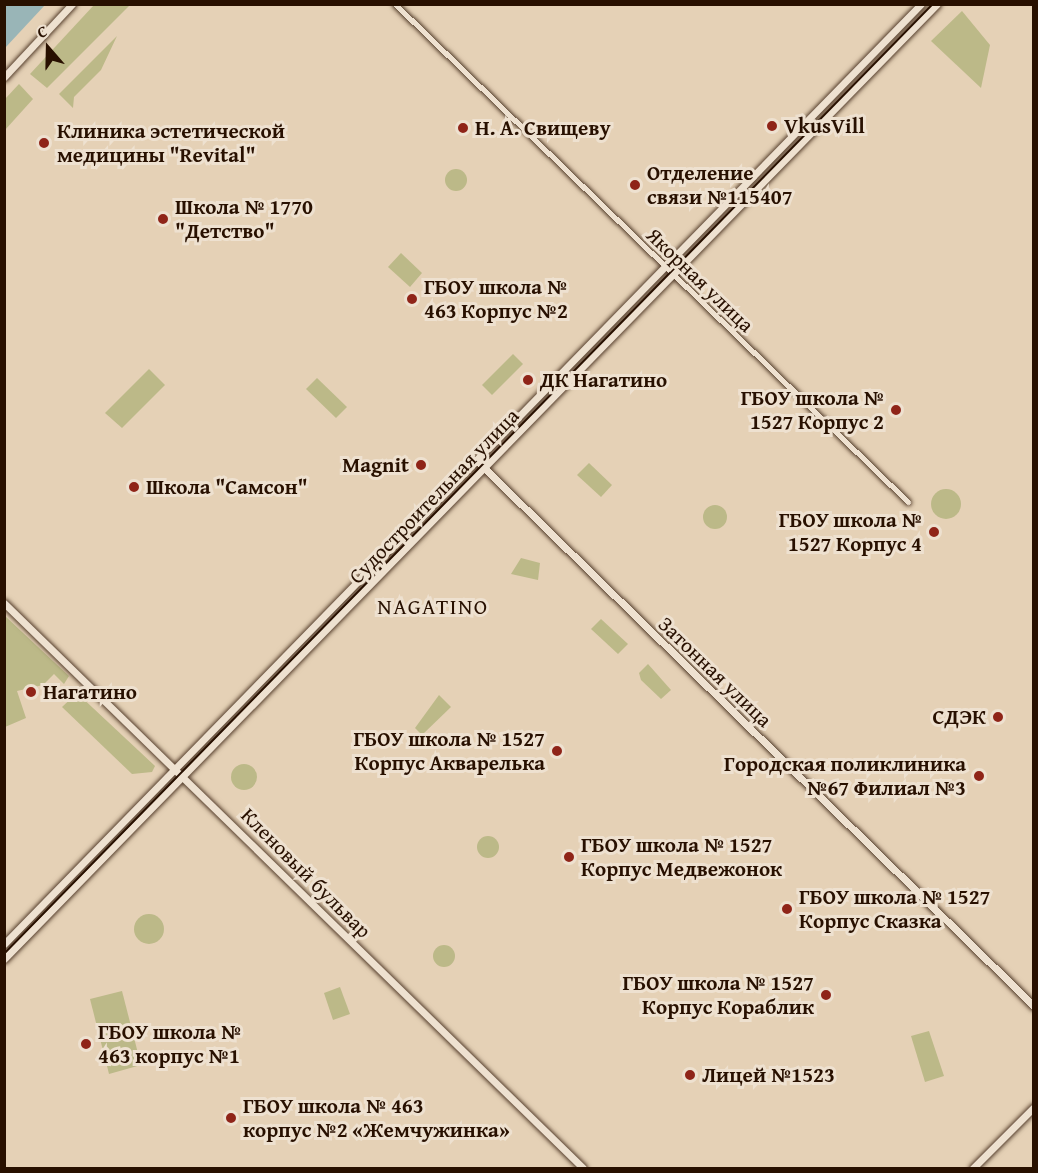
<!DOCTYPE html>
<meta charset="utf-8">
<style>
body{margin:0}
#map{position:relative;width:1038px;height:1173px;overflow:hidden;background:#e5d1b6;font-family:"Gentium Book Plus",serif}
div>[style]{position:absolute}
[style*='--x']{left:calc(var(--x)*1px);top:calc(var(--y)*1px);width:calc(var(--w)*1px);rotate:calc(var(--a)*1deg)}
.green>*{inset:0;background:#bcb988}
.round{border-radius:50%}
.water>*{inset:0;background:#99b5b7}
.roads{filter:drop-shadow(0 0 2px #57402e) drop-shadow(0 0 2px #57402e)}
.minor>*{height:5px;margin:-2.5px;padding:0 2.5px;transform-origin:2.5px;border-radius:2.5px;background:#eee1d0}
.tertiary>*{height:7px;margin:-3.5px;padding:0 3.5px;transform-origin:3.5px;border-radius:3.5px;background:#eee1d0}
.tram>*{height:1.5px;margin:-0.75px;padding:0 0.75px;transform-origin:0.75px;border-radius:0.75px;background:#281000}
.dots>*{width:16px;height:16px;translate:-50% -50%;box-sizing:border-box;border:3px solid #eee1d0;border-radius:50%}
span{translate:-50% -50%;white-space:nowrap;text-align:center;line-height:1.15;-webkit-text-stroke:6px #eee1d0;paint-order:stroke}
.poi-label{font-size:21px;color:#281000;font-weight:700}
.left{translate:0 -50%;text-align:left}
.right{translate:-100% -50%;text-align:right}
.street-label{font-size:21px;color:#281000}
.neighbourhood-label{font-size:22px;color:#281000;letter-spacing:1.5px}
.frame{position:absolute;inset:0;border:6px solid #281000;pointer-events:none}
.north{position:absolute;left:18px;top:18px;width:60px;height:60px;-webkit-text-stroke:4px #eee1d0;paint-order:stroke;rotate:340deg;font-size:16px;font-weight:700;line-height:24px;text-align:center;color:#281000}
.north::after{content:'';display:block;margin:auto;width:21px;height:27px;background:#281000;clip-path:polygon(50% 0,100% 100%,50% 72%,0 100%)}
</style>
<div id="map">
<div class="green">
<div style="clip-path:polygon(94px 5px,130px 5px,47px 88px,30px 74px)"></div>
<div style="clip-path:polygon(962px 11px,990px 45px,981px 88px,931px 41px)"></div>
<div style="clip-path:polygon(117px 36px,101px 70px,74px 97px,73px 108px,59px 94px)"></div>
<div style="clip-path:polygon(19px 84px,33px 99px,5px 130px,5px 99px)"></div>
<div class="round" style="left:445px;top:169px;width:22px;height:22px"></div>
<div style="clip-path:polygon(401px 253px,422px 273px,410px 287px,388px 267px)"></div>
<div style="clip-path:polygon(513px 354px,523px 364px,492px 395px,482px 385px)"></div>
<div style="clip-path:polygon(149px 369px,165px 385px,122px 428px,105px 413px)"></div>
<div style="clip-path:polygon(317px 378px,347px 407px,336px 418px,306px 389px)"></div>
<div style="clip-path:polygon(589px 463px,612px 485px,601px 497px,577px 475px)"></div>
<div class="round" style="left:931px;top:489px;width:30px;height:30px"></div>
<div class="round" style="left:703px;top:505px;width:24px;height:24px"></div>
<div style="clip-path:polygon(521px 558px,540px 563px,538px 580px,511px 574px)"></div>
<div style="clip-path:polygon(5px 616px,69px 676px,64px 684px,54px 674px,43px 685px,17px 691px,26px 718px,5px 727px)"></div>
<div style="clip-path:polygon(601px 619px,628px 644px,618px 654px,591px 629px)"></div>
<div style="clip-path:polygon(648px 664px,671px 690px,661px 699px,641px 680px,639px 673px)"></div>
<div style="clip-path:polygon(77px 693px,155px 766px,152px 772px,132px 774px,62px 707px)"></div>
<div style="clip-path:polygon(439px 695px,451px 707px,422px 735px,415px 728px)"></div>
<div class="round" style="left:231px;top:764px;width:26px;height:26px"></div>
<div class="round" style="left:477px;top:836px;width:22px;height:22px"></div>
<div class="round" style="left:134px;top:914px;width:30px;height:30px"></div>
<div class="round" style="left:433px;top:945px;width:22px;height:22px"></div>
<div style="clip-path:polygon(340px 987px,350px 1014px,333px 1020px,324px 993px)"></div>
<div style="clip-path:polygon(122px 991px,141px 1065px,109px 1074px,90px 999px)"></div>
<div style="clip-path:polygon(929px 1031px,944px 1076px,925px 1082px,911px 1036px)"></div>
</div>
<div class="water">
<div style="clip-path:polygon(5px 4px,45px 5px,5px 48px,4px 5px)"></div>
</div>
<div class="roads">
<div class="minor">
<div style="--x:395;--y:4;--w:715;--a:44.15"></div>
</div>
<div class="tertiary">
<div style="--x:4;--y:77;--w:100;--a:-47"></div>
<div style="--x:477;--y:461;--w:779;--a:44.38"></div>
<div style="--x:4;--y:603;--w:809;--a:44.3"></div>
<div style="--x:4;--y:944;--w:1313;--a:-45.71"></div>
<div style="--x:4;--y:959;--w:1335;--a:-45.67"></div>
<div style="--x:973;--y:1168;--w:86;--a:-45"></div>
</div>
</div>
<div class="tram">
<div style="--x:4;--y:954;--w:1329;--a:-45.64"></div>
</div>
<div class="dots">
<div style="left:772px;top:126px;background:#8f2418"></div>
<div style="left:463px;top:128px;background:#8f2418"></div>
<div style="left:44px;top:143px;background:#8f2418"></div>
<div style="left:635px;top:185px;background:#8f2418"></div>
<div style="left:163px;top:219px;background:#8f2418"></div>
<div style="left:412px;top:299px;background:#8f2418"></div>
<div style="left:528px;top:380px;background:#8f2418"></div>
<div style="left:896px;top:410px;background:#8f2418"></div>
<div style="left:421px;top:465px;background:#8f2418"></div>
<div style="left:134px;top:487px;background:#8f2418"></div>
<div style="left:934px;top:532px;background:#8f2418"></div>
<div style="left:31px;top:692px;background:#8f2418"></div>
<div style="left:998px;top:717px;background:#8f2418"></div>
<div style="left:557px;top:751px;background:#8f2418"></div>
<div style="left:979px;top:776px;background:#8f2418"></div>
<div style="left:569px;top:857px;background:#8f2418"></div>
<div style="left:787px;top:909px;background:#8f2418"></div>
<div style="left:826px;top:995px;background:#8f2418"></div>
<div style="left:86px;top:1044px;background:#8f2418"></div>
<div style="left:690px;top:1075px;background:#8f2418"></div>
<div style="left:231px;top:1118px;background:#8f2418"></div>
</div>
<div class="poi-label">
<span class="left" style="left:784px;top:126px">VkusVill</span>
<span class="left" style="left:475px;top:128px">Н. А. Свищеву</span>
<span class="left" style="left:57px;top:143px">Клиника эстетической<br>медицины "Revital"</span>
<span class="left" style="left:647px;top:185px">Отделение<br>связи №115407</span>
<span class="left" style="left:175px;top:219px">Школа № 1770<br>"Детство"</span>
<span class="left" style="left:424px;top:299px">ГБОУ школа №<br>463 Корпус №2</span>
<span class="left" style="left:540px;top:380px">ДК Нагатино</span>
<span class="right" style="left:884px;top:410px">ГБОУ школа №<br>1527 Корпус 2</span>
<span class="right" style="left:409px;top:465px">Magnit</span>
<span class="left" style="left:146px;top:487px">Школа "Самсон"</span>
<span class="right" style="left:922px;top:532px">ГБОУ школа №<br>1527 Корпус 4</span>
<span class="left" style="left:43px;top:692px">Нагатино</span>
<span class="right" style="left:986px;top:717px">СДЭК</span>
<span class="right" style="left:545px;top:751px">ГБОУ школа № 1527<br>Корпус Акварелька</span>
<span class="right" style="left:966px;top:776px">Городская поликлиника<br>№67 Филиал №3</span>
<span class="left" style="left:581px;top:857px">ГБОУ школа № 1527<br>Корпус Медвежонок</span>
<span class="left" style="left:799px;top:909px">ГБОУ школа № 1527<br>Корпус Сказка</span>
<span class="right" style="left:814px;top:995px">ГБОУ школа № 1527<br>Корпус Кораблик</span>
<span class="left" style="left:98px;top:1044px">ГБОУ школа №<br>463 корпус №1</span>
<span class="left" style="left:702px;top:1075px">Лицей №1523</span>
<span class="left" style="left:243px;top:1118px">ГБОУ школа № 463<br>корпус №2 «Жемчужинка»</span>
</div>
<div class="street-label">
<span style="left:700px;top:280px;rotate:44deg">Якорная улица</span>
<span style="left:434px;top:496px;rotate:-46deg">Судостроительная улица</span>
<span style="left:715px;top:672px;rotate:44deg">Затонная улица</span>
<span style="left:306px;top:873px;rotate:45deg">Кленовый бульвар</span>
</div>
<div class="neighbourhood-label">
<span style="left:433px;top:607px">NAGATINO</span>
</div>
<div class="frame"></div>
<div class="north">С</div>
</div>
